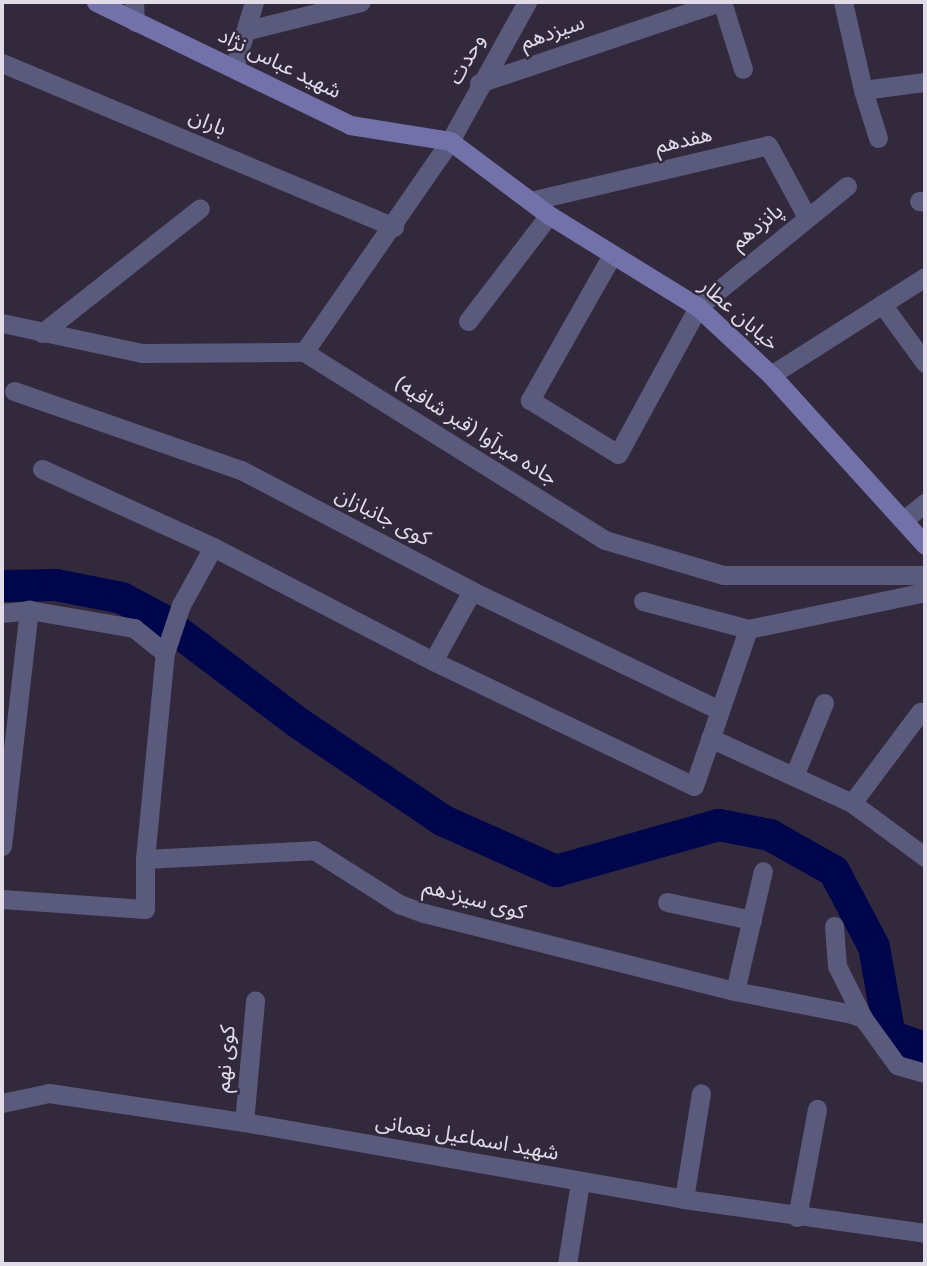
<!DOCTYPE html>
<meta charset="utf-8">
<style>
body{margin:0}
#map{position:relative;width:927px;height:1266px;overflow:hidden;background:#33293d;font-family:Overpass,"Noto Sans Arabic",sans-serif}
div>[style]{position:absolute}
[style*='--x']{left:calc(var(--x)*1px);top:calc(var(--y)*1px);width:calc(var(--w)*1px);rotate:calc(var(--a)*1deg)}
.river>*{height:32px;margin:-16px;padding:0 16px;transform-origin:16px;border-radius:16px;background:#00064c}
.minor>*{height:19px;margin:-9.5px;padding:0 9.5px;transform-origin:9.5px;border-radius:9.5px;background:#5a5a7d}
.tertiary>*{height:19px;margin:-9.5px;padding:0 9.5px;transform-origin:9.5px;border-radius:9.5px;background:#5a5a7d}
.secondary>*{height:19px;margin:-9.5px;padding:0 9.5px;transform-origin:9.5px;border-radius:9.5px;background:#7371a9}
span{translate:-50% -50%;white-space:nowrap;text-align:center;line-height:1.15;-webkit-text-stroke:5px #33293d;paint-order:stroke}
.street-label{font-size:21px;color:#e2dce9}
.frame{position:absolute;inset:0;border:4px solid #e2dce9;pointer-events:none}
</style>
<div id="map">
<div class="river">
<div style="--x:2;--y:586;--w:54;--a:-1.1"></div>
<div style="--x:56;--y:585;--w:67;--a:11.1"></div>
<div style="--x:122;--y:598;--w:44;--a:28.3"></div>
<div style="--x:161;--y:619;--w:171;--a:37.1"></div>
<div style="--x:297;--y:722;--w:177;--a:34"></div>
<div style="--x:444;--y:821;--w:123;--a:24.1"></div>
<div style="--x:556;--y:871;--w:169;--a:-15.8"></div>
<div style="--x:719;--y:825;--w:52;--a:11.1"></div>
<div style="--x:770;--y:835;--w:73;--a:29.4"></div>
<div style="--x:834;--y:871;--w:86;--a:62.2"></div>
<div style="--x:874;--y:947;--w:90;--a:79.8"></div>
<div style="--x:890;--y:1036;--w:37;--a:19"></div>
</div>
<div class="minor">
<div style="--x:134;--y:2;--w:20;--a:87"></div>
<div style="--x:722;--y:2;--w:70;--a:72.6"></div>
<div style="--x:843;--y:2;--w:90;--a:77.2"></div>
<div style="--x:248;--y:30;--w:116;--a:-13.9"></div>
<div style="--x:2;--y:63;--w:425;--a:22.7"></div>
<div style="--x:234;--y:68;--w:69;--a:-73.1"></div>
<div style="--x:479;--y:83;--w:254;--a:-18.6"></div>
<div style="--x:878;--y:138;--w:50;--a:-107.4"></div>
<div style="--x:863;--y:90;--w:63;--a:-7.4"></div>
<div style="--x:530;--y:201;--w:244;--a:-13.2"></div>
<div style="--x:768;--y:145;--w:82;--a:61.6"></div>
<div style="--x:919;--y:201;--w:6;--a:9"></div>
<div style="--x:612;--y:255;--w:167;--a:119.5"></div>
<div style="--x:530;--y:400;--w:103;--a:31.5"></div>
<div style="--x:618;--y:454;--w:167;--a:-61.4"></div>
<div style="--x:698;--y:307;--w:192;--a:-39.1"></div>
<div style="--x:882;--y:304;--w:73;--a:53.9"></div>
<div style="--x:468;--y:321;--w:133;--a:-52.6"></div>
<div style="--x:42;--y:333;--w:201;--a:-38.3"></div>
<div style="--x:304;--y:352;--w:257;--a:-55.3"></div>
<div style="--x:450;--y:141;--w:159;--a:-61"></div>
<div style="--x:771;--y:375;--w:183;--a:-32.5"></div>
<div style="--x:14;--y:391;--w:240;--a:19.2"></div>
<div style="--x:241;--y:470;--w:261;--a:27.6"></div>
<div style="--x:472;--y:591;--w:274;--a:25.7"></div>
<div style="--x:42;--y:469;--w:188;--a:24.5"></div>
<div style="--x:213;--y:547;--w:248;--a:27.4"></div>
<div style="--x:433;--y:661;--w:289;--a:25.6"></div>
<div style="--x:694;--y:786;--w:166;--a:-71"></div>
<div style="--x:748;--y:629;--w:181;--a:-11.8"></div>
<div style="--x:905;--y:519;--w:26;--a:-39"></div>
<div style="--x:643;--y:601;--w:109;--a:14.9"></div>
<div style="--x:2;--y:613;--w:27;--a:-6"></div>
<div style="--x:29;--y:610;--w:107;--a:9.7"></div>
<div style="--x:134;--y:628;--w:40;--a:39"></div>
<div style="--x:433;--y:661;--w:80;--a:-60.9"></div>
<div style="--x:710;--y:738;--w:156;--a:24.6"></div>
<div style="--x:852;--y:803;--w:91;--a:36.5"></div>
<div style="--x:794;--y:776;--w:79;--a:-67.7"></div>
<div style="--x:852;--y:803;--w:114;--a:-53.2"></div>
<div style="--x:2;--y:846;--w:238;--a:-83.5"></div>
<div style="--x:145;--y:859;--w:207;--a:-84.5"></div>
<div style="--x:165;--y:653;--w:51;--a:-71.6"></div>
<div style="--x:181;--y:605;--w:66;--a:-61.1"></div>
<div style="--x:2;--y:899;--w:143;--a:4"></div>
<div style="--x:145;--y:909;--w:50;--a:-90"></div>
<div style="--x:145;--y:859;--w:169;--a:-3"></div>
<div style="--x:314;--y:850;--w:101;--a:32.4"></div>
<div style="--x:399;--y:904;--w:27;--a:20"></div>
<div style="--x:424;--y:913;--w:321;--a:14.1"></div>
<div style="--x:735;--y:991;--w:119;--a:11.1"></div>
<div style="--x:852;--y:1014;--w:12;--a:20"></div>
<div style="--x:863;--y:1018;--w:58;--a:54.1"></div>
<div style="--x:897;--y:1065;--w:29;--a:16"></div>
<div style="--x:667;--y:902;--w:87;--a:12"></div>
<div style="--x:834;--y:926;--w:40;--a:85.7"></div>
<div style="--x:837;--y:966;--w:58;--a:63.4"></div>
<div style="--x:735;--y:991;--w:123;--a:-76.9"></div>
<div style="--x:2;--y:1103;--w:48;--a:-12"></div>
<div style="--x:49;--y:1093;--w:197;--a:8.5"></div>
<div style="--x:244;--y:1122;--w:447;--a:9.9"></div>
<div style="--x:684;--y:1199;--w:243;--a:8"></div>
<div style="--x:244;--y:1122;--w:122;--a:-84.8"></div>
<div style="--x:684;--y:1199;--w:107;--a:-80.9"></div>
<div style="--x:797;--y:1217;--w:110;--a:-79.5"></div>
<div style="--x:567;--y:1264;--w:83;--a:-81"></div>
</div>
<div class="tertiary">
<div style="--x:2;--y:323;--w:143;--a:12.1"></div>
<div style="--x:142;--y:353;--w:162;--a:-0.4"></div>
<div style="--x:304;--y:352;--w:355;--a:32"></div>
<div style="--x:605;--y:540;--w:123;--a:16.5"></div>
<div style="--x:723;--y:575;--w:202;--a:0"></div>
</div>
<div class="secondary">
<div style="--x:96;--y:2;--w:282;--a:25.8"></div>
<div style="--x:350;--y:125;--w:101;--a:9.1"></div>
<div style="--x:450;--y:141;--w:124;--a:36.8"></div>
<div style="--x:549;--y:215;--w:175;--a:31.7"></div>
<div style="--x:698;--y:307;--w:100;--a:43"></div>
<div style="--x:771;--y:375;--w:229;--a:47.8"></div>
</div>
<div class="street-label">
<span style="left:553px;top:34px;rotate:-19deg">سیزدهم</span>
<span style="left:468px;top:60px;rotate:-61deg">وحدت</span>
<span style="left:279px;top:65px;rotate:26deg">شهید عباس نژاد</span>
<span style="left:207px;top:124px;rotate:23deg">باران</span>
<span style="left:684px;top:142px;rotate:-13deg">هفدهم</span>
<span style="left:758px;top:228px;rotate:-39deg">پانزدهم</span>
<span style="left:738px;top:316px;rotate:41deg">خیابان عطار</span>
<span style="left:475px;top:432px;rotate:32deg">جاده میرآوا (قبر شافیه)</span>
<span style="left:382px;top:518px;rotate:27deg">کوی جانبازان</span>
<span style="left:474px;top:901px;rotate:15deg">کوی سیزدهم</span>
<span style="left:227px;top:1059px;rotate:-85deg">کوی نهم</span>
<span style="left:467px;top:1139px;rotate:10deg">شهید اسماعیل نعمانی</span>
</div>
<div class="frame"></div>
</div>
